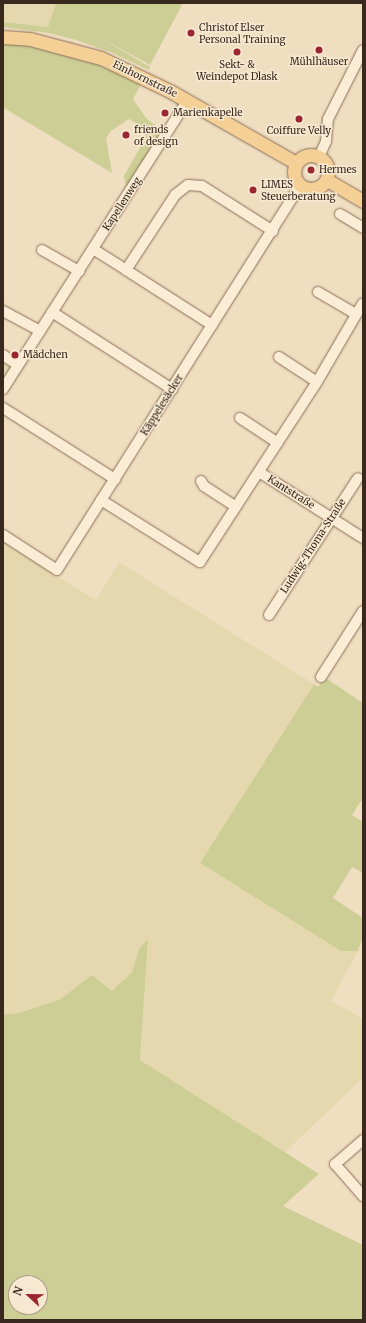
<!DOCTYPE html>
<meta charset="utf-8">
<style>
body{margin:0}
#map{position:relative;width:366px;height:1323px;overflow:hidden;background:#f0dec1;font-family:Merriweather,serif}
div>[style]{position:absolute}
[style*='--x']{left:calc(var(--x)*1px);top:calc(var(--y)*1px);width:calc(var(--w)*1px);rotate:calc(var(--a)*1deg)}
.farmland>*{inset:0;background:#e6d8ae}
.green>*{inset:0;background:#ccce95}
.roads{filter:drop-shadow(0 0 1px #8a6f58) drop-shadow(0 0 1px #8a6f58)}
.minor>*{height:10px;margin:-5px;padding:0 5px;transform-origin:5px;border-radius:5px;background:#faecd5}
.major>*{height:13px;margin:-6.5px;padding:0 6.5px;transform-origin:6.5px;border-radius:6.5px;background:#f4d097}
.major>.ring{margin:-6.5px;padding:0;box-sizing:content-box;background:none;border:13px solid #f4d097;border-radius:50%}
.dots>*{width:11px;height:11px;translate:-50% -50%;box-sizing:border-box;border:2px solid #f7e9d1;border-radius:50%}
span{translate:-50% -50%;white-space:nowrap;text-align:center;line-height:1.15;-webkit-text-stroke:3px #f7e9d1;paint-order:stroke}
.poi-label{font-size:10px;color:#39281d}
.left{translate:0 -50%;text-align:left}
.street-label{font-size:10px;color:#39281d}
.frame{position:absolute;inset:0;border:4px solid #39281d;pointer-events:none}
.north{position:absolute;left:8px;top:1275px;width:40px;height:40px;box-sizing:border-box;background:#f7e9d1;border:1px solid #ab9c89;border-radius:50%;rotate:292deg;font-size:11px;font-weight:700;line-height:16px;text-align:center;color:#39281d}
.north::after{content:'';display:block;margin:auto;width:14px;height:18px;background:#9b2630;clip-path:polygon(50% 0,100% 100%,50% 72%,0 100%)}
</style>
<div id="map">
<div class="farmland">
<div style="clip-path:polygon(3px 3px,56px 3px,48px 27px,3px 22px)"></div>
<div style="clip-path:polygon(3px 360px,13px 367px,3px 382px)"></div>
<div style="clip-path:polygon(3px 542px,96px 600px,119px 562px,314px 684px,200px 863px,341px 951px,358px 951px,331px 1001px,363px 1019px,363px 1078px,284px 1153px,140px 1060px,148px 940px,139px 949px,132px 972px,112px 991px,92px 975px,59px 1000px,15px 1014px,3px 1014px)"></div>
</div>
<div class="green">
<div style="clip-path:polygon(56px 3px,183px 3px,150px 65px,99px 37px,150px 67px,149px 70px,113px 53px,76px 40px,49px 33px,3px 27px,3px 22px,48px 27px)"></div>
<div style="clip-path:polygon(3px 42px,23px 44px,76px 55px,141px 84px,133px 99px,146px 118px,165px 133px,127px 193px,124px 176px,146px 137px,141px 126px,129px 119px,111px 131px,106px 138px,112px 173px,4px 108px)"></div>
<div style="clip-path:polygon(324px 677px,363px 703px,363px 798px,352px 815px,363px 822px,363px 873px,352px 867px,333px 898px,363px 918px,363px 937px,358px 951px,341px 951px,200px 863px,314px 684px,318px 687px)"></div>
<div style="clip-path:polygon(evenodd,148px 939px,140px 1060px,319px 1174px,283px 1206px,363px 1245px,363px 1320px,3px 1320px,3px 1014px,15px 1014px,59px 1000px,92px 975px,112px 991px,132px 972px,139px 949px,148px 939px,16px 1283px,40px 1283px,40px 1307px,16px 1307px,16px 1283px)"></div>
</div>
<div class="roads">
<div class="minor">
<div style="--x:319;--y:157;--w:17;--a:-66"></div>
<div style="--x:326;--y:141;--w:22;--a:-85"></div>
<div style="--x:328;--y:119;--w:77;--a:-63.1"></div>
<div style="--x:340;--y:214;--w:27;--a:31"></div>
<div style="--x:93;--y:249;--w:39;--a:32"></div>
<div style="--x:42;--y:250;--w:43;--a:29.6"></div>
<div style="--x:318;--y:292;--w:44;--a:30.1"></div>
<div style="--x:3;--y:311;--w:42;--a:28.4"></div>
<div style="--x:52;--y:312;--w:143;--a:32.7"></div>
<div style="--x:212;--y:325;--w:102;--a:-147.4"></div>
<div style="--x:126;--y:270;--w:90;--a:-56.8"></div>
<div style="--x:175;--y:195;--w:16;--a:-38"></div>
<div style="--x:188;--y:185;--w:14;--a:4"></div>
<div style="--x:202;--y:186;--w:84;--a:32.4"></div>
<div style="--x:3;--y:355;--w:18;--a:34"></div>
<div style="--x:279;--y:357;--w:45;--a:33.3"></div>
<div style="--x:3;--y:389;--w:343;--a:-57.4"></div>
<div style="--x:3;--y:408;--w:133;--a:32.4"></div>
<div style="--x:240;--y:418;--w:45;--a:33.3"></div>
<div style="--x:259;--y:472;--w:123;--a:32.4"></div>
<div style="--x:201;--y:481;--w:6;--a:59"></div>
<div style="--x:204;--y:486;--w:38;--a:33"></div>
<div style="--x:101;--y:500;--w:117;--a:32.1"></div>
<div style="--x:200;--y:562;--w:215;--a:-57"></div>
<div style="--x:317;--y:382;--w:91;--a:-59.8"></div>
<div style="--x:3;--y:535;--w:64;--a:32.9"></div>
<div style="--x:57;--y:570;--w:454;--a:-57.7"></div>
<div style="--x:269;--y:615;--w:163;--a:-57"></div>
<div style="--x:321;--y:677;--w:78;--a:-57.5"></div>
<div style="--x:363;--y:1140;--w:37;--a:139"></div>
<div style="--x:335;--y:1164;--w:43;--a:48.8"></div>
</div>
<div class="major">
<div style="--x:3;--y:37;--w:27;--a:4"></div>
<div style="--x:30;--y:39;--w:73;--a:15"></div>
<div style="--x:101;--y:58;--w:76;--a:25.6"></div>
<div style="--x:170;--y:91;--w:145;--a:29.7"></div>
<div class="ring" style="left:294px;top:155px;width:21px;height:21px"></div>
<div style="--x:327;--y:180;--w:42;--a:30.3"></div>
</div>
</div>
<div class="dots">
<div style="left:191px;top:33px;background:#9b2630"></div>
<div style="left:319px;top:50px;background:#9b2630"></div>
<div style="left:237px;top:52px;background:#9b2630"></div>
<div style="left:165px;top:113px;background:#9b2630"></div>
<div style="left:299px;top:119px;background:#9b2630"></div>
<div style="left:126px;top:135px;background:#9b2630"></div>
<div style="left:311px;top:170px;background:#9b2630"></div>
<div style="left:253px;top:190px;background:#9b2630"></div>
<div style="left:15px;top:355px;background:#9b2630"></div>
</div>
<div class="poi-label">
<span class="left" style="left:199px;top:33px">Christof Elser<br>Personal Training</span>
<span style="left:319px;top:62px">Mühlhäuser</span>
<span style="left:237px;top:70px">Sekt- &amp;<br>Weindepot Dlask</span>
<span class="left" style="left:173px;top:113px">Marienkapelle</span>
<span class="left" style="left:134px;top:135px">friends<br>of design</span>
<span style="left:299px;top:131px">Coiffure Velly</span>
<span class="left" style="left:319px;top:170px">Hermes</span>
<span class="left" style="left:261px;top:190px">LIMES<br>Steuerberatung</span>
<span class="left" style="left:23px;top:355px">Mädchen</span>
</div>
<div class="street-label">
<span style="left:145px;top:79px;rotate:26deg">Einhornstraße</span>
<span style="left:122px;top:204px;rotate:-57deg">Kapellenweg</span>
<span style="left:162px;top:405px;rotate:-58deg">Käppelesäcker</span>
<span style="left:291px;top:492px;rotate:32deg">Kantstraße</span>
<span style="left:313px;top:546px;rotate:-57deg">Ludwig-Thoma-Straße</span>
</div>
<div class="frame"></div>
<div class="north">N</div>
</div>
